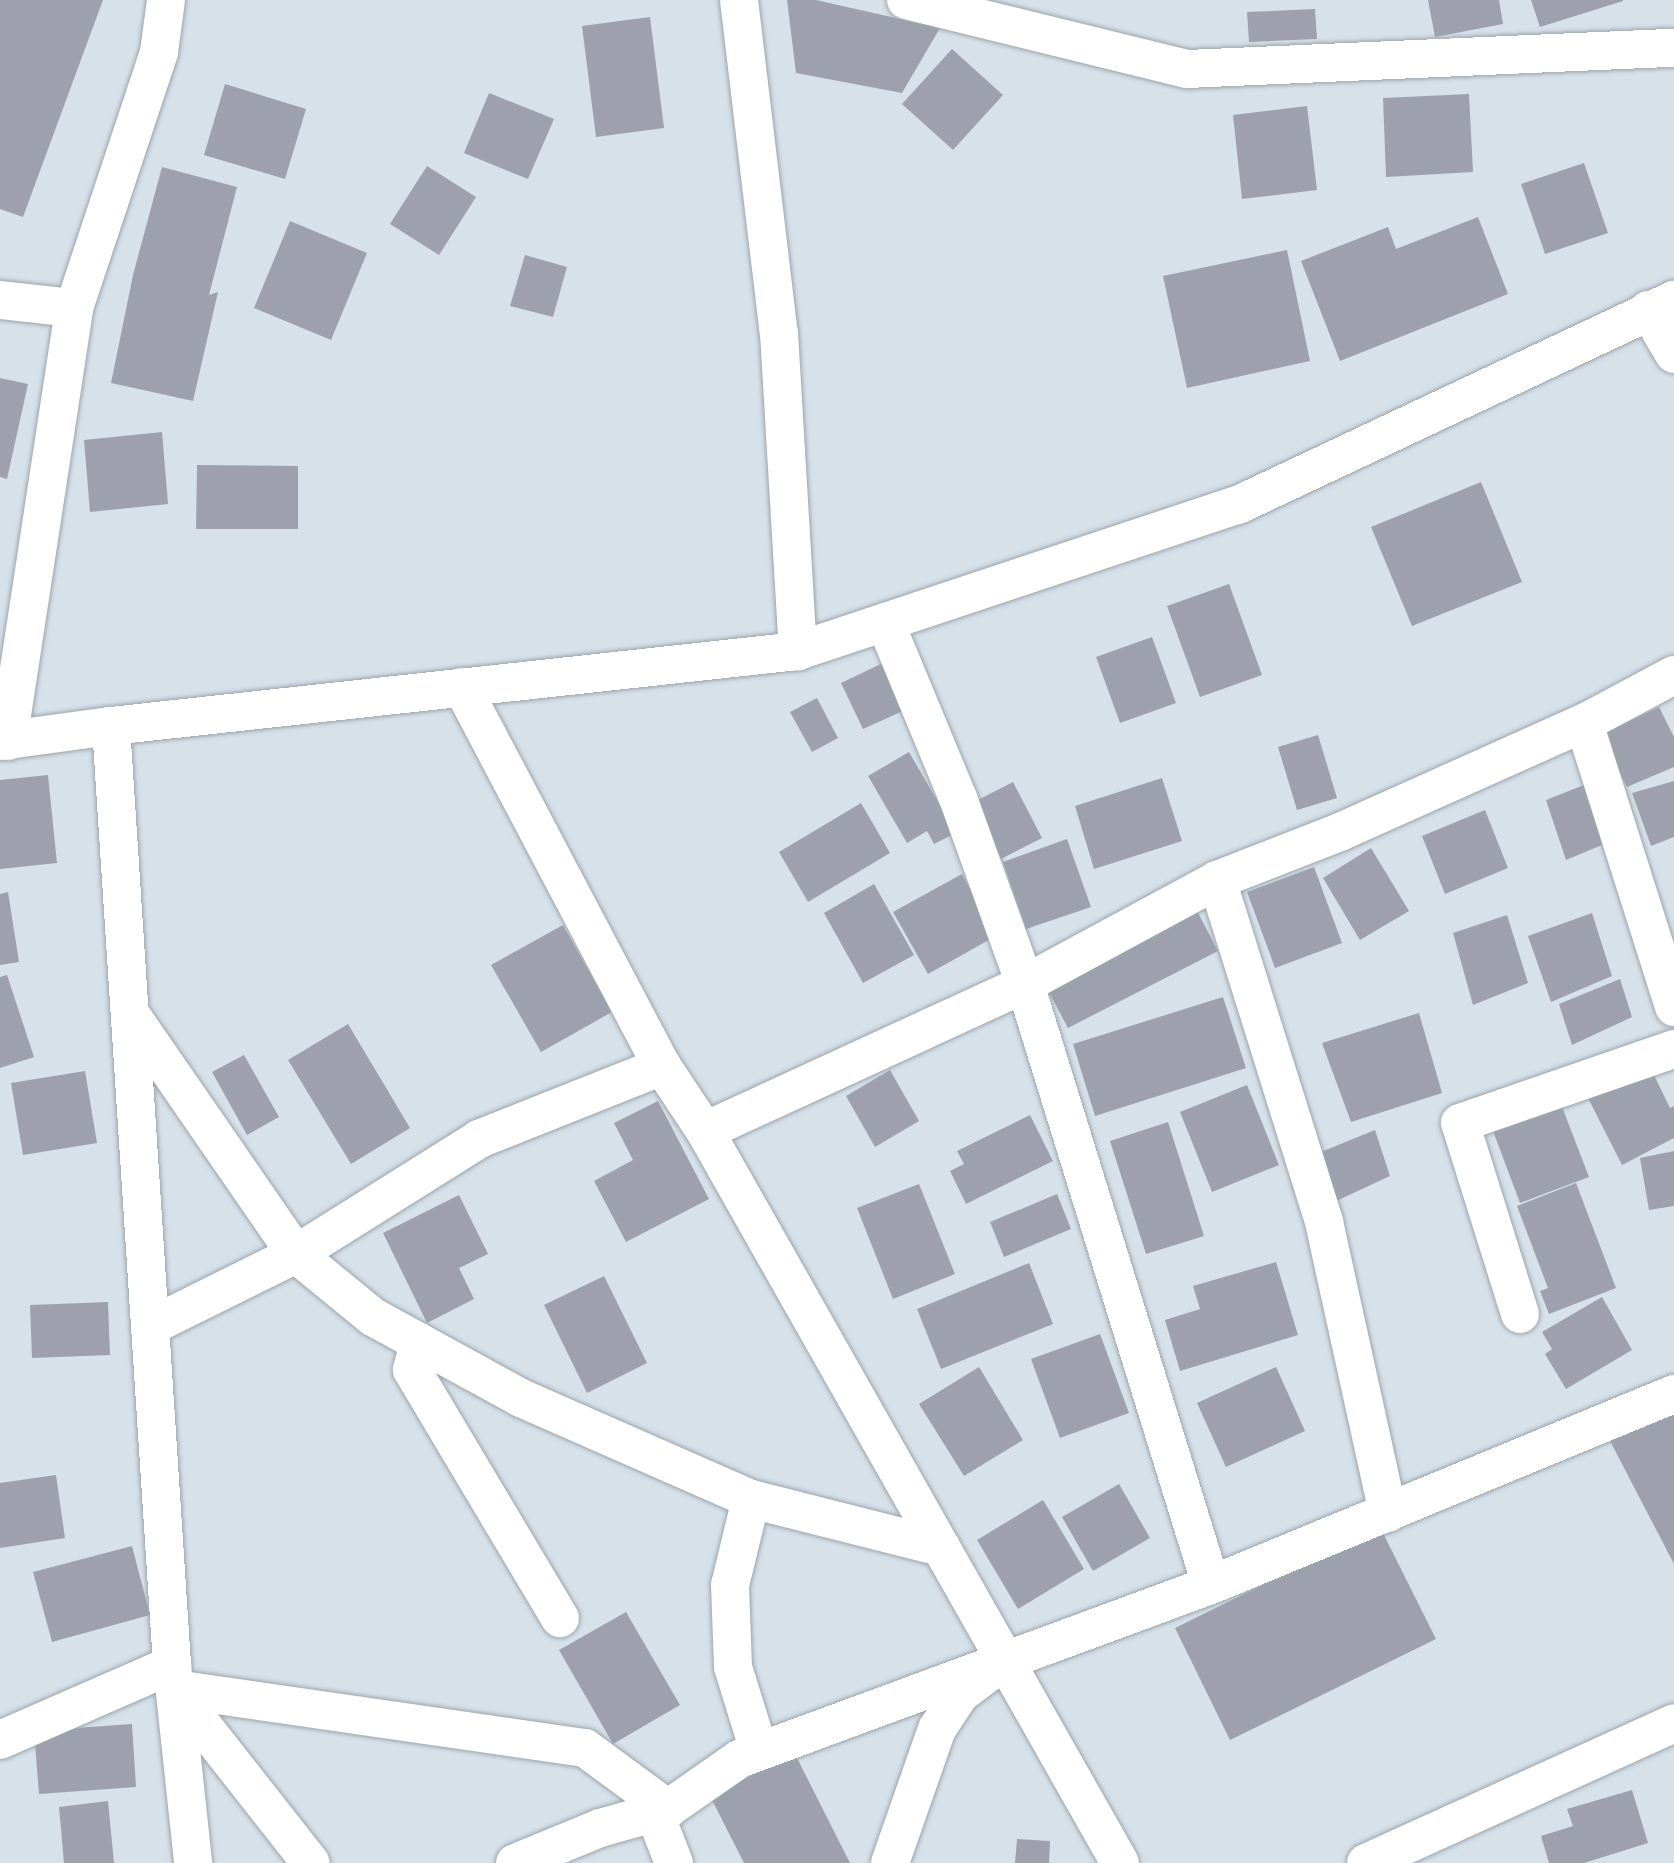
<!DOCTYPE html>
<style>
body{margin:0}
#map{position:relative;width:1674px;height:1863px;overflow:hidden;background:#d7e1ea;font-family:Montserrat,sans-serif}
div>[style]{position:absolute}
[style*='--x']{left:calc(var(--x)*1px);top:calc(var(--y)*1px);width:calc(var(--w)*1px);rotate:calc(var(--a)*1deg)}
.building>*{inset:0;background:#9ea1ad}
.roads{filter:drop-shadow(0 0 2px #9ba5ad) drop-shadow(0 0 2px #9ba5ad)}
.minor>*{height:38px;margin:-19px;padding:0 19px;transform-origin:19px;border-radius:19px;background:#fff}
.tertiary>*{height:38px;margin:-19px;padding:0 19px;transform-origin:19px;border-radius:19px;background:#fff}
span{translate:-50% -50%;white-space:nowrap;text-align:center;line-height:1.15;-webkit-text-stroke:6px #fff;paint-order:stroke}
</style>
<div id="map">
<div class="building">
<div style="clip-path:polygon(0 0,103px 0,23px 217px,0 209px)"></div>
<div style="clip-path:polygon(787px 0,816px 0,940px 28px,902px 93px,796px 73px)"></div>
<div style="clip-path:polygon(1428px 0,1499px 0,1503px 24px,1435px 37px)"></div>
<div style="clip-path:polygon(1531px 0,1623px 0,1623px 1px,1540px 27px)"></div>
<div style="clip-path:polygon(1315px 9px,1317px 39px,1249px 42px,1247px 12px)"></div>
<div style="clip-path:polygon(650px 17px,664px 128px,596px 137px,582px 26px)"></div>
<div style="clip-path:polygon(952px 49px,1003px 95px,953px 150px,902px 104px)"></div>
<div style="clip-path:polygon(225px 84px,306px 109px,285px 179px,204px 155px)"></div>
<div style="clip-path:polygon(489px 93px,554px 119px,528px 179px,464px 153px)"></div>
<div style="clip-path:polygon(1469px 94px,1473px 172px,1386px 177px,1383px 98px)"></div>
<div style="clip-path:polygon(1307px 106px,1317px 190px,1242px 199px,1233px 115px)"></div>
<div style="clip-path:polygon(1584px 163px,1608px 233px,1545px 254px,1521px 184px)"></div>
<div style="clip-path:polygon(427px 166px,476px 197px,439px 255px,390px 224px)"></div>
<div style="clip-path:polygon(162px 167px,237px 187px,209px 295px,218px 292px,193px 401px,111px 383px,133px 275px)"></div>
<div style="clip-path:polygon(1478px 217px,1508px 294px,1340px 361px,1301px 261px,1388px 227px,1396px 249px)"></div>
<div style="clip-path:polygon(290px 221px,367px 253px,331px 340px,254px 308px)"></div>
<div style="clip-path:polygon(1287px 250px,1310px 361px,1187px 388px,1163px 276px)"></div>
<div style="clip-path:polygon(525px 255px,567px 267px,553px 317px,510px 306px)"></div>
<div style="clip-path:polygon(0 378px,28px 384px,7px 479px,0 477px)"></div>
<div style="clip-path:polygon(162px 432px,168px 504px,90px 512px,84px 440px)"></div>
<div style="clip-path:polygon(197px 465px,298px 466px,298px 529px,196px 529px)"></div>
<div style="clip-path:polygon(1481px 482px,1522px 582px,1412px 626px,1371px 527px)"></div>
<div style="clip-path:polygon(1229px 584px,1262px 675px,1200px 697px,1167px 606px)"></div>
<div style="clip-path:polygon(1152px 637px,1176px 703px,1120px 723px,1096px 657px)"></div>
<div style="clip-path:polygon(883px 663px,905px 710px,863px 729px,841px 683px)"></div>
<div style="clip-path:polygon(817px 698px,838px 738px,812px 752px,790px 712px)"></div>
<div style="clip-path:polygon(1659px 707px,1674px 737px,1674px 767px,1627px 787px,1600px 735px)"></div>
<div style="clip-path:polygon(1318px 735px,1337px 798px,1297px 810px,1278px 747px)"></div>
<div style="clip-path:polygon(909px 752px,956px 833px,934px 844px,927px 831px,907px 843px,868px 776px)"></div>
<div style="clip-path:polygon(48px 775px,57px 863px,0 869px,0 780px)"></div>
<div style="clip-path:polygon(1162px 778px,1182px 841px,1094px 869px,1075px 806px)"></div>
<div style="clip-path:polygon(1674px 781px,1674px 837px,1651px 846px,1632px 793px)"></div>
<div style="clip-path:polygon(1013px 782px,1042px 838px,1001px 859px,972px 803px)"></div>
<div style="clip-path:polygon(1589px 783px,1607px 843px,1566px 860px,1546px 800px)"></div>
<div style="clip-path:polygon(861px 803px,890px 853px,808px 902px,779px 852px)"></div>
<div style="clip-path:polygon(1485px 810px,1508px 868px,1445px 894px,1422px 836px)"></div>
<div style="clip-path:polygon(1067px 839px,1091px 907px,1026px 929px,1003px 862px)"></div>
<div style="clip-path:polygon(1371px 848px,1409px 911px,1360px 940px,1323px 878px)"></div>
<div style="clip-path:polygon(1314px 867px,1342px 943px,1275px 968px,1247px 892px)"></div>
<div style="clip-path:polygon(962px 874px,996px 936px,928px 974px,893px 912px)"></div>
<div style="clip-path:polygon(874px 884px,914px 955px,863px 983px,824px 913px)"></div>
<div style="clip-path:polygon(8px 892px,19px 962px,0 965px,0 894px)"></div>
<div style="clip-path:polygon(1195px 907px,1218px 951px,1068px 1028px,1045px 985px)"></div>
<div style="clip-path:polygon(1592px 913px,1612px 976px,1551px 1002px,1528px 936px)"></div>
<div style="clip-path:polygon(1507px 915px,1528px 983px,1473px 1005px,1453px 933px)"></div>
<div style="clip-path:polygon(563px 925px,612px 1012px,541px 1052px,491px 965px)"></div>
<div style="clip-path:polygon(7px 975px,34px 1057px,0 1068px,0 977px)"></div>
<div style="clip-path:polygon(1620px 979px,1632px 1017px,1572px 1045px,1559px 1004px)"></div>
<div style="clip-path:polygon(1223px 997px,1246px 1068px,1095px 1116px,1073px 1044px)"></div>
<div style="clip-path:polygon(1419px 1013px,1442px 1093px,1351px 1122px,1322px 1043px)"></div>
<div style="clip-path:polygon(348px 1024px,410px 1128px,351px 1164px,288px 1060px)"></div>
<div style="clip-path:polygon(244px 1055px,279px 1117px,247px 1135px,212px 1072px)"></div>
<div style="clip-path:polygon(1649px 1065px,1670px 1108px,1674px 1106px,1674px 1138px,1622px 1165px,1587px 1096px)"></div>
<div style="clip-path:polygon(890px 1070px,919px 1121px,875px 1147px,846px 1096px)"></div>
<div style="clip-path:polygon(85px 1071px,97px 1143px,23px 1155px,11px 1083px)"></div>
<div style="clip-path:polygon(1247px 1085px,1279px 1165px,1212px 1192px,1180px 1112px)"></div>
<div style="clip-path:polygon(658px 1101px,709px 1199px,626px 1242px,594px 1181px,633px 1160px,614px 1123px)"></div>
<div style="clip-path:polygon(1561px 1104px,1589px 1177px,1520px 1203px,1493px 1131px)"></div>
<div style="clip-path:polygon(1030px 1115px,1053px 1161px,966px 1204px,950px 1171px,964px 1164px,957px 1151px)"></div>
<div style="clip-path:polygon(1168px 1122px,1204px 1236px,1146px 1254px,1110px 1141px)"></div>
<div style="clip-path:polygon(1375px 1130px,1390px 1176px,1332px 1203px,1316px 1154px)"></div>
<div style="clip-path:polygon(1674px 1151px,1674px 1206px,1649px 1210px,1640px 1158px)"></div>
<div style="clip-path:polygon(1576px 1183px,1616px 1288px,1549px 1314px,1540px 1291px,1548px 1288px,1517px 1206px)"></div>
<div style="clip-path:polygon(919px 1184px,955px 1274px,893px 1299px,857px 1208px)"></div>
<div style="clip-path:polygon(1057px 1194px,1071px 1229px,1004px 1257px,990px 1222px)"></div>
<div style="clip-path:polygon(459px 1195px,488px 1254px,459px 1268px,474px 1299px,427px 1323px,383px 1233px)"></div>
<div style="clip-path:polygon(1276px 1262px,1298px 1335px,1180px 1371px,1165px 1320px,1200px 1309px,1193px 1286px)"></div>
<div style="clip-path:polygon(1029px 1263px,1053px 1324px,941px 1369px,917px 1309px)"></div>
<div style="clip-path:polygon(604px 1276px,647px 1363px,587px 1393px,544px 1305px)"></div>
<div style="clip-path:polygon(1602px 1297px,1632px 1350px,1566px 1389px,1545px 1354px,1552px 1349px,1542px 1332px)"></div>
<div style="clip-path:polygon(108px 1302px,110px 1355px,32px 1358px,30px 1305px)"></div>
<div style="clip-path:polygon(1100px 1334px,1129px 1413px,1060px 1438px,1031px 1359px)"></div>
<div style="clip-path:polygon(979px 1367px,1023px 1440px,964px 1476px,919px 1404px)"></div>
<div style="clip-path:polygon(1276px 1367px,1305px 1431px,1226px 1467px,1197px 1403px)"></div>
<div style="clip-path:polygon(1674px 1405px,1674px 1564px,1609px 1439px)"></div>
<div style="clip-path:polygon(56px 1475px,65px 1538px,0 1548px,0 1483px)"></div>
<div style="clip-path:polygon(1119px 1484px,1150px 1538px,1093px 1571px,1062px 1517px)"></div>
<div style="clip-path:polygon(1043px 1500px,1084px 1569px,1018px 1609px,977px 1540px)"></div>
<div style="clip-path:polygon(1380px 1527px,1436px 1639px,1230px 1740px,1175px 1628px)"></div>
<div style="clip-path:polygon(132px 1546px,150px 1615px,52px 1642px,33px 1572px)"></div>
<div style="clip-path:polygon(626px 1612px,680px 1705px,613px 1744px,559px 1650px)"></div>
<div style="clip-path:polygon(132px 1724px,136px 1787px,39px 1794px,34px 1731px)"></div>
<div style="clip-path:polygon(795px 1754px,850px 1863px,744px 1863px,710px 1796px)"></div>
<div style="clip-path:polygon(1632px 1790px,1648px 1843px,1584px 1863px,1549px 1863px,1541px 1836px,1573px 1826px,1567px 1809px)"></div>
<div style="clip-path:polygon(108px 1801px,114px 1863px,64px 1863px,59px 1807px)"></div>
<div style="clip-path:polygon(1017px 1839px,1050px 1841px,1049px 1863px,1015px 1863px)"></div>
</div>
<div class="roads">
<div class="minor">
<div style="--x:906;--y:0;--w:289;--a:13.8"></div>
<div style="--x:1187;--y:69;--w:487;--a:-2.5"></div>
<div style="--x:0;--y:300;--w:74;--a:6.2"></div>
<div style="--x:1648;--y:310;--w:51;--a:59.4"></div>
<div style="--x:885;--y:622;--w:191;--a:67.5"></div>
<div style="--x:958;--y:798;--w:198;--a:70.2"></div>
<div style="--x:1025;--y:984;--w:629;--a:72.8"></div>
<div style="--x:462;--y:687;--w:429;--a:62.2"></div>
<div style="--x:662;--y:1066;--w:78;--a:56.5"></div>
<div style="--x:705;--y:1131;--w:841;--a:60.45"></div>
<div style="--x:1584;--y:723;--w:298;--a:72.4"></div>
<div style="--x:111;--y:726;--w:941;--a:86.28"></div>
<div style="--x:172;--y:1665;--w:199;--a:83.9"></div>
<div style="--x:8;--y:741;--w:438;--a:-81.3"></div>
<div style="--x:74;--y:308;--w:270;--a:-71.6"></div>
<div style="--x:159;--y:52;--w:52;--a:-82.3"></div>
<div style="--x:1217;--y:880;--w:358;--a:72.6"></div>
<div style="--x:1324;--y:1222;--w:298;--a:77.6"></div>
<div style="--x:131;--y:1015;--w:290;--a:55.4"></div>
<div style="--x:296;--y:1254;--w:99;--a:39.3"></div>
<div style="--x:373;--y:1317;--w:169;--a:28.7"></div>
<div style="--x:521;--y:1398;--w:251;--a:23.7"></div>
<div style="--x:751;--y:1499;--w:196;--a:14.2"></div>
<div style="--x:705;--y:1131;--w:352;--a:-24.7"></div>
<div style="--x:1025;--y:984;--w:218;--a:-28.4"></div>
<div style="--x:1217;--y:880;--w:132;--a:-21.3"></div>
<div style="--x:1340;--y:832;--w:267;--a:-24.1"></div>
<div style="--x:1584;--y:723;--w:102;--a:-28.1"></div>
<div style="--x:1520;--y:1314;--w:200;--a:-107.4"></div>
<div style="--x:1460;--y:1123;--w:226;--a:-19.1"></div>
<div style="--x:151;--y:1326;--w:162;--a:-26.4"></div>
<div style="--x:296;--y:1254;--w:216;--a:-32.1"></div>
<div style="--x:479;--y:1139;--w:197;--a:-21.7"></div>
<div style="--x:419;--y:1342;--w:29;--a:104"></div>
<div style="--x:412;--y:1370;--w:289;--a:59.2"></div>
<div style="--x:751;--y:1499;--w:89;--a:103.7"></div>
<div style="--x:730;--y:1585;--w:82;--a:87.9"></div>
<div style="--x:733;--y:1667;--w:88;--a:72.8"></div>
<div style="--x:175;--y:1689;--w:414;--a:8.2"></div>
<div style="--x:585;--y:1748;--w:103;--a:36.3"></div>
<div style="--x:177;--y:1693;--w:216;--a:51.8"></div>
<div style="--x:0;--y:1740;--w:188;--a:-23.6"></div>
<div style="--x:515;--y:1863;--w:92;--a:-22.4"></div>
<div style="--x:600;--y:1828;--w:71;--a:-15.6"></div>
<div style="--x:674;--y:1863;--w:49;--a:-111.4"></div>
<div style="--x:656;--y:1817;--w:101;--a:-34.9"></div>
<div style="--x:739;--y:1759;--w:503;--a:-20.24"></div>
<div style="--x:1211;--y:1585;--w:501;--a:-22.42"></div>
<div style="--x:890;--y:1863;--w:142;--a:-70.7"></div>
<div style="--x:937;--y:1729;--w:42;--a:-56.7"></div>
<div style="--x:960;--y:1694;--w:34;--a:-37"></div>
<div style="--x:1366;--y:1863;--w:338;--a:-24.4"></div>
</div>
<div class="tertiary">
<div style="--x:739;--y:0;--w:335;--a:83.2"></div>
<div style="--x:779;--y:333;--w:319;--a:86.6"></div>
<div style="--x:0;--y:741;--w:112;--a:-7.7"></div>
<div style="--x:111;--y:726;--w:691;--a:-6.23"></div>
<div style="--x:798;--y:651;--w:464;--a:-18.4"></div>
<div style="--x:1238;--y:505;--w:482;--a:-25.2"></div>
</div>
</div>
</div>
